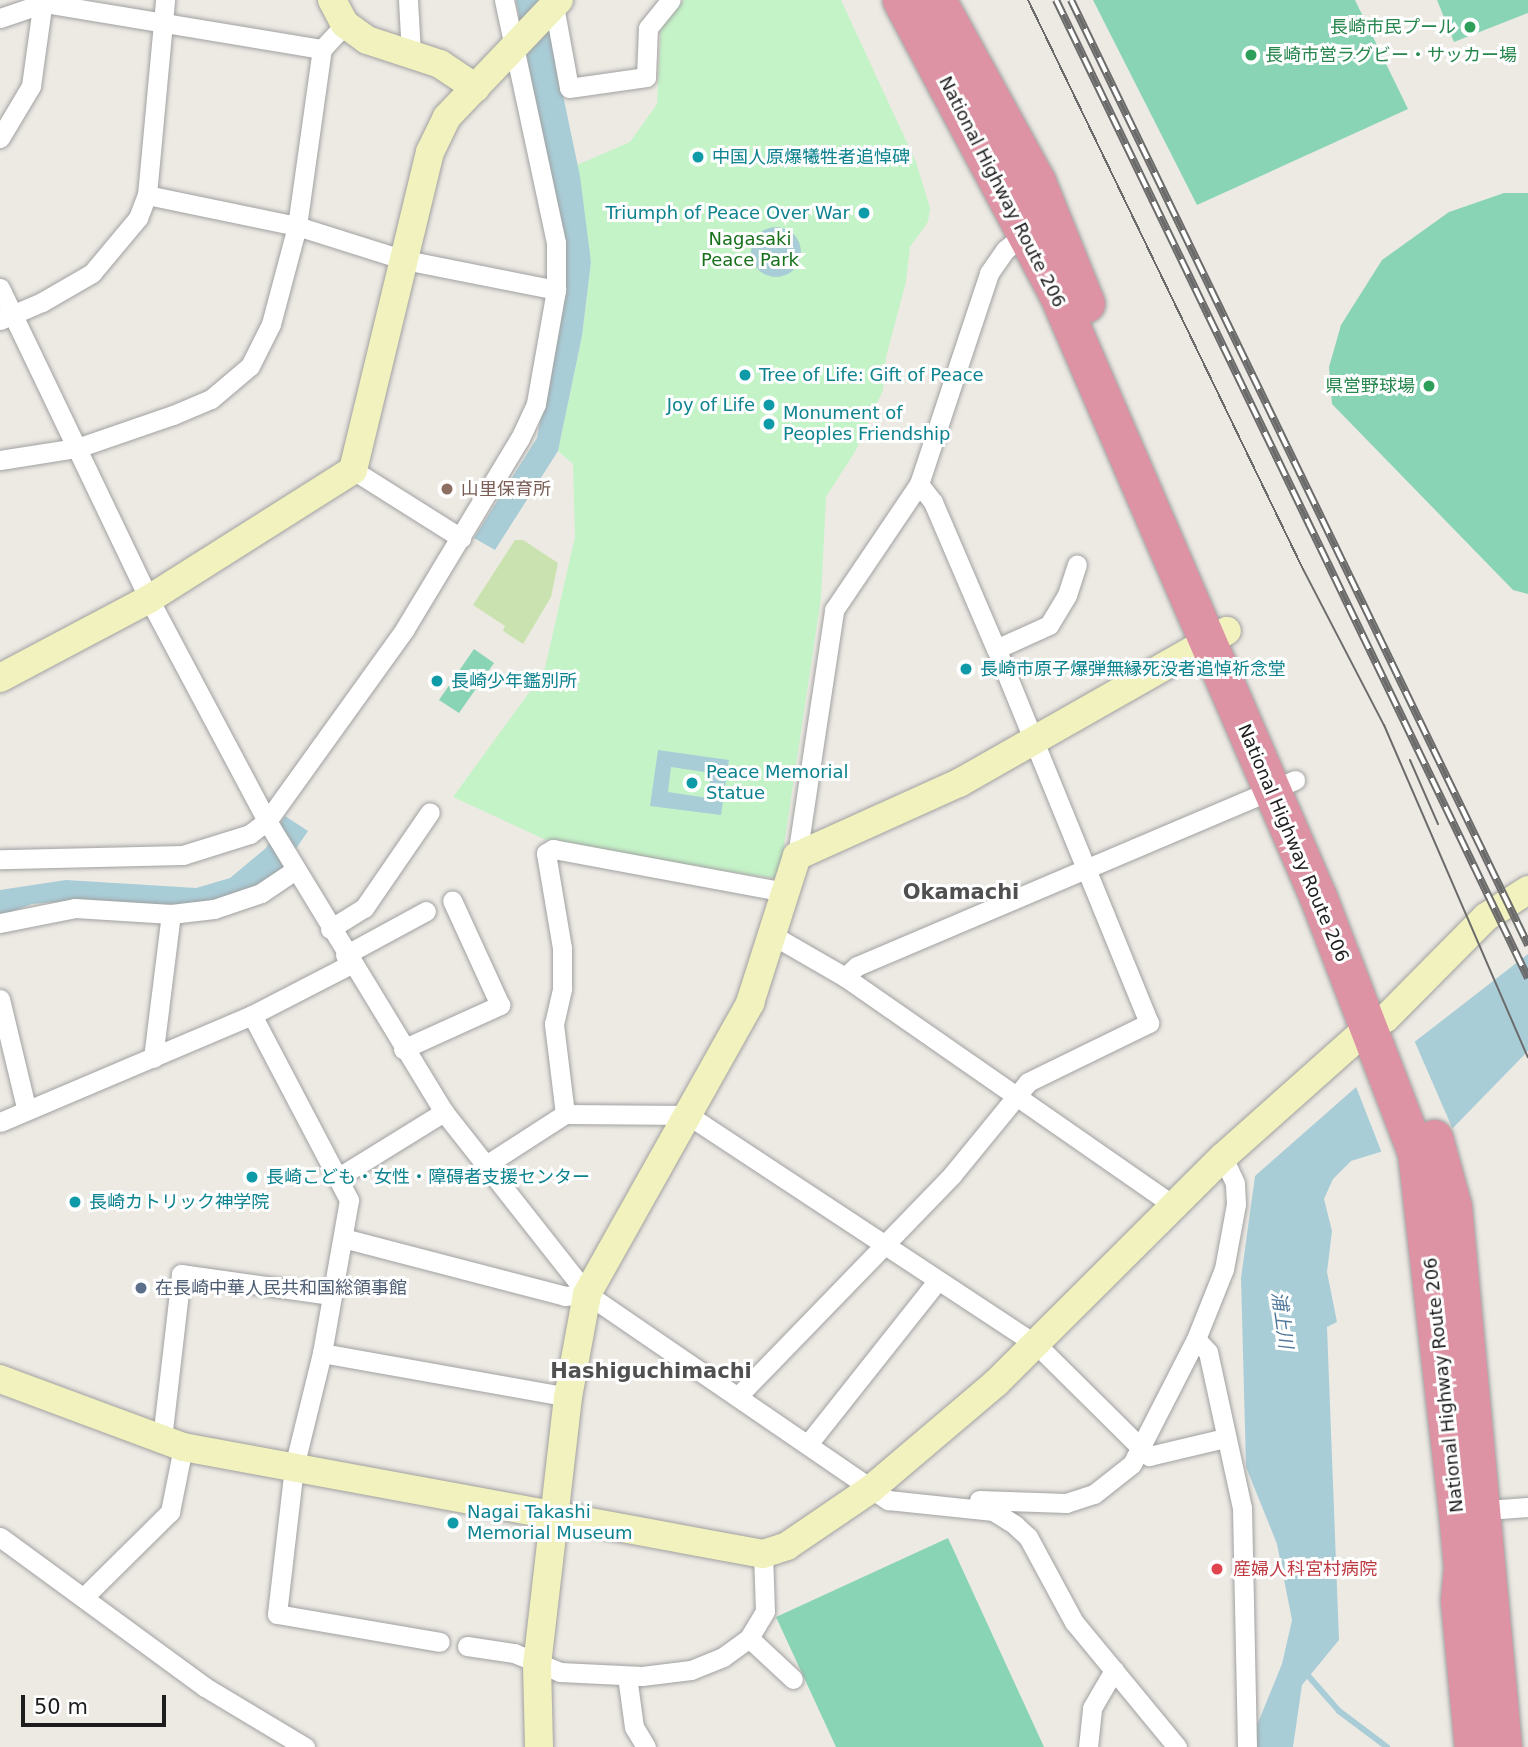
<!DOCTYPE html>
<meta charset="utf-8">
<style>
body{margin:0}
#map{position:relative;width:1528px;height:1747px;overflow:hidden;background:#edeae4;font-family:"DejaVu Sans","Noto Sans JP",sans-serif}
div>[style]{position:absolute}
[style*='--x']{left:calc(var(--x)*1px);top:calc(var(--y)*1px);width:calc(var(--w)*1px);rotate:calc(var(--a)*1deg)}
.grass>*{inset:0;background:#c9e2af}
.park>*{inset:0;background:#c5f3c8}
.pitch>*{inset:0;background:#8ad4b6}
.water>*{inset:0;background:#a9cdd7}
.round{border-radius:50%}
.pier>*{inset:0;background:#edeae4}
.stream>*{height:6px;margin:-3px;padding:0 3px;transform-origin:3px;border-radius:3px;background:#a9cdd7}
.roads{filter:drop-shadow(0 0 2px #a1a1a1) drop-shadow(0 0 2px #a1a1a1)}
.street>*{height:19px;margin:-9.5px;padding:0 9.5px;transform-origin:9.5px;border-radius:9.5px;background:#fff}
.secondary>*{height:28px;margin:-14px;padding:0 14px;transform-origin:14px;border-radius:14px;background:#f1f2bd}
.highway>*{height:37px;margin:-18.5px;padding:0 18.5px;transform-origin:18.5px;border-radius:18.5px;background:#dd93a3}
.tram>*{height:2px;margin:-1px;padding:0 1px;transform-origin:1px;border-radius:1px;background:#6b6b6b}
.rail>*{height:8px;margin-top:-4px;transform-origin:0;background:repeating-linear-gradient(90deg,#fff 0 16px,#6b6b6b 0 32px);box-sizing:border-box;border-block:2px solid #6b6b6b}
.dots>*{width:19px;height:19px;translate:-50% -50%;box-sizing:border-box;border:4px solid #fff;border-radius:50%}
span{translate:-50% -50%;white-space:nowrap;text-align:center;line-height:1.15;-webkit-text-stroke:6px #fff;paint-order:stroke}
.leisure-label{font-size:18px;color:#27864d}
.right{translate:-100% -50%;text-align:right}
.left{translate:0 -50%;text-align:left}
.culture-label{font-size:18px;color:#0d838f}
.street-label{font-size:18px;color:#1d1d1d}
.park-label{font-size:18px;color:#17701c}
.education-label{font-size:18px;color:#785e54}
.service-label{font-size:18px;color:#4e5e75}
.health-label{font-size:18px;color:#be3a42}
.water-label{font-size:19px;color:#51789c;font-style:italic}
.quarter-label{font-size:21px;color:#505050;font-weight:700}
.scale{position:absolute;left:21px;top:1695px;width:145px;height:32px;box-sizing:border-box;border:4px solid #1d1d1d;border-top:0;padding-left:9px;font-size:21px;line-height:24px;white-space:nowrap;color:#1d1d1d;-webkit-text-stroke:5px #fff;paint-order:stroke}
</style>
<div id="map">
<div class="grass">
<div style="clip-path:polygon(515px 540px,523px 540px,558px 563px,551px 597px,523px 644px,503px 631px,505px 626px,473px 605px)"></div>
</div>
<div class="park">
<div style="clip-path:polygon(684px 0,841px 0,916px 162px,930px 208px,928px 222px,910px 247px,906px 282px,886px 357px,883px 390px,856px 450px,826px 497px,821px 598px,779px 879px,559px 846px,453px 797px,544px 672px,575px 537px,573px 464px,558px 451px,582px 336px,591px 262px,577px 165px,630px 142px,657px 104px,661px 24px)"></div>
</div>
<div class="pitch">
<div style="clip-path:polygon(1093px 0,1355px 0,1408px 109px,1197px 205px)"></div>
<div style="clip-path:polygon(1437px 0,1528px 0,1528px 13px,1454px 42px)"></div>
<div style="clip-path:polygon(1504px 193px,1528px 193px,1528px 594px,1513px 590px,1332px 404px,1329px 367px,1341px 325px,1382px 260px,1449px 212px)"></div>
<div style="clip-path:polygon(474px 649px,494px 663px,459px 713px,439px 700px)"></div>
<div style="clip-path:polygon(948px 1538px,1044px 1747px,836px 1747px,776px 1617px)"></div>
</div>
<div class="water">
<div style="clip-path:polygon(516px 0,543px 0,580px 176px,591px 262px,582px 336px,558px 451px,495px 550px,474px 538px,537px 438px,563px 304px,566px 263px)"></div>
<div class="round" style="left:751px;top:227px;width:50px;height:50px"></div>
<div style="clip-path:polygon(evenodd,658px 750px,729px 760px,721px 815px,650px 806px,658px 750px,671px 767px,711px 773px,708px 798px,668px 792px,671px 767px)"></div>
<div style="clip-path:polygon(285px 816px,308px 831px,278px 875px,238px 896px,199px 906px,68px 901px,32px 904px,0 916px,0 890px,66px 880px,196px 888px,230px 878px,266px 848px)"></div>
<div style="clip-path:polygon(1528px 954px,1528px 1051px,1451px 1130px,1351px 1161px,1333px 1179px,1324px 1199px,1332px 1231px,1327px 1272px,1337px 1322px,1327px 1327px,1339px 1640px,1302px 1685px,1293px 1747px,1255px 1747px,1257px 1725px,1282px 1664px,1292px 1620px,1277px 1544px,1246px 1467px,1241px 1278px,1255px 1176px,1355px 1088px)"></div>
</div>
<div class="pier">
<div style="clip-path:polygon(1414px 1040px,1454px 1132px,1383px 1156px,1355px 1084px)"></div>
</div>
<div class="stream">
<div style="--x:1304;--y:1671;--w:53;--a:48.8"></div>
<div style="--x:1339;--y:1711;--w:60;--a:36.9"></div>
</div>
<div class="roads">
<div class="street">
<div style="--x:408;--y:0;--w:54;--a:86.8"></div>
<div style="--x:504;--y:0;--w:249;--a:77.9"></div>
<div style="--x:556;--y:243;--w:47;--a:90"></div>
<div style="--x:556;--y:290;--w:116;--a:100"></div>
<div style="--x:536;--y:404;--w:38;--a:115"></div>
<div style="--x:520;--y:438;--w:223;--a:121.1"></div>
<div style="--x:405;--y:629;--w:236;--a:125.7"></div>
<div style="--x:267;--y:821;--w:341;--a:58.7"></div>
<div style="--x:444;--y:1112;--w:231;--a:51.8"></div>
<div style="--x:587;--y:1294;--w:365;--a:34.4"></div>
<div style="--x:888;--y:1500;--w:106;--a:6"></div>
<div style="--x:993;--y:1511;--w:26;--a:32"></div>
<div style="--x:1015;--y:1525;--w:18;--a:43"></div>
<div style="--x:1028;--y:1537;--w:97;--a:61.6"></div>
<div style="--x:1074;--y:1622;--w:162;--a:50.5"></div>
<div style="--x:554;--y:6;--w:83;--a:79.6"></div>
<div style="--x:569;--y:88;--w:78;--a:-8.1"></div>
<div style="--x:646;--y:77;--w:49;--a:-87.7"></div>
<div style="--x:648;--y:28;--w:36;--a:-51"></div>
<div style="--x:0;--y:18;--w:46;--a:-18.8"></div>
<div style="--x:44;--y:3;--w:282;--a:9.4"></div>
<div style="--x:0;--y:138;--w:61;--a:-59.2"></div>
<div style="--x:31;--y:86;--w:87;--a:-82.1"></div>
<div style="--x:147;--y:195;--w:153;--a:11.7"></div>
<div style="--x:297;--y:226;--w:113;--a:17.5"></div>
<div style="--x:405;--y:260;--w:154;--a:11.2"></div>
<div style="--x:0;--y:288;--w:345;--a:64.4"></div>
<div style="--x:149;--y:599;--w:251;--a:62"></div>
<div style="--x:267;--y:821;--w:21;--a:143"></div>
<div style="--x:250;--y:834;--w:70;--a:162.6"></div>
<div style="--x:183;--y:855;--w:183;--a:178.7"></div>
<div style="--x:0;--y:320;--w:46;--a:-23.2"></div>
<div style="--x:42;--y:302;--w:58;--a:-30.1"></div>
<div style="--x:92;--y:273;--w:72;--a:-50.1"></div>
<div style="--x:138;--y:218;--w:25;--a:-69"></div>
<div style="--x:147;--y:195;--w:196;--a:-84.7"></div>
<div style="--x:0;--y:460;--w:78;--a:-8.9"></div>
<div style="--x:77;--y:448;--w:102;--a:-19"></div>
<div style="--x:173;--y:415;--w:41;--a:-22.8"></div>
<div style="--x:211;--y:399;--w:51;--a:-40.2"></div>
<div style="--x:250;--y:366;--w:47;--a:-63.4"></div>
<div style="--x:271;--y:324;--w:101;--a:-75.1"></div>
<div style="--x:297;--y:226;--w:179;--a:-82"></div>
<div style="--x:322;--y:49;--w:34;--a:-47"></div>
<div style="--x:353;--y:470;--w:128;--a:32.2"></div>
<div style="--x:996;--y:649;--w:58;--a:-24.4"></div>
<div style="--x:1049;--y:625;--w:35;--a:-59"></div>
<div style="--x:1067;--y:595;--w:32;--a:-72"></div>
<div style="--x:797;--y:856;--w:249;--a:-81.4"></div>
<div style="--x:834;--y:610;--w:152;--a:-56"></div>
<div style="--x:919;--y:484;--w:222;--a:-71.6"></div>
<div style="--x:989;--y:273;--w:28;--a:-55"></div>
<div style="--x:1005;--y:250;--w:28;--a:-39"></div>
<div style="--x:0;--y:923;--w:76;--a:-11.3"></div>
<div style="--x:75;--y:908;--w:96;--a:3.6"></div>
<div style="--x:171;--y:914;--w:43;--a:-6.6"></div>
<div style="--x:214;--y:909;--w:50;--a:-18.8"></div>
<div style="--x:261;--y:893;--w:40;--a:-34"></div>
<div style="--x:330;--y:929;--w:40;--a:-32"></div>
<div style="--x:364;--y:908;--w:116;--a:-55.5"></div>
<div style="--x:774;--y:936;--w:82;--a:30"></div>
<div style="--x:845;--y:977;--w:399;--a:34.8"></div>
<div style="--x:345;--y:955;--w:92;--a:-28.5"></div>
<div style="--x:845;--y:977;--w:16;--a:-43"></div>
<div style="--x:857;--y:966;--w:476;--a:-23"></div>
<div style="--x:0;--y:999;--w:111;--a:76.5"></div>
<div style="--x:252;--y:1015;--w:209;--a:62.3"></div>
<div style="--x:349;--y:1200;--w:155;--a:100"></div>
<div style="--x:322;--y:1353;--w:117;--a:103.8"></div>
<div style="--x:294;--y:1467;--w:148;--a:96.6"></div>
<div style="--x:277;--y:1614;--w:165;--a:9.7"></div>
<div style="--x:403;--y:1049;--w:107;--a:-24.4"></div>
<div style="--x:500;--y:1005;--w:115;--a:-114.6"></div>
<div style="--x:153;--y:1058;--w:145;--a:-82.9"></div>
<div style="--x:565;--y:1114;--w:123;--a:0.5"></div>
<div style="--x:688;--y:1115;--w:418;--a:33.4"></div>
<div style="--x:1037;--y:1345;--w:158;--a:44.7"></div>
<div style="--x:1149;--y:1456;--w:78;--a:-13.3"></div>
<div style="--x:0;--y:1122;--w:274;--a:-23"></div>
<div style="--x:252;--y:1015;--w:111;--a:-27.3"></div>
<div style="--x:486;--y:1165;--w:94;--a:-32.8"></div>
<div style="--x:565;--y:1114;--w:91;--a:-97"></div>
<div style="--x:554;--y:1024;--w:37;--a:-77"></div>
<div style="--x:562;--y:988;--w:40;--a:-90"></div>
<div style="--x:562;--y:948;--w:96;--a:-99.6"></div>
<div style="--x:546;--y:853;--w:8;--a:-30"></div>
<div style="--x:553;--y:849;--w:237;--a:10.5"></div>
<div style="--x:337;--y:1178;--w:126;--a:-31.7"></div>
<div style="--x:343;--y:1238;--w:229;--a:14.6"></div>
<div style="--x:565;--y:1296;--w:22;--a:-5"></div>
<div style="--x:1196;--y:1339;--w:18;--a:47"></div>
<div style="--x:1208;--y:1352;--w:160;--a:77.7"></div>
<div style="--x:1242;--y:1508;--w:239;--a:88.8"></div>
<div style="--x:322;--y:1353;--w:250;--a:10.1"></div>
<div style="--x:738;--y:1396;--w:308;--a:-45.9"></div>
<div style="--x:952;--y:1175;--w:120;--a:-50.7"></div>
<div style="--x:1028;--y:1082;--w:135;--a:-26"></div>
<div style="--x:1149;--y:1023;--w:404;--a:-112.2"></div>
<div style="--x:996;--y:649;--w:160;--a:-113.2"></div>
<div style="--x:933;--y:502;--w:23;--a:-128"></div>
<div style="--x:162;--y:1439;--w:166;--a:-83.4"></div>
<div style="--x:181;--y:1274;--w:151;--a:8"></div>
<div style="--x:808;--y:1444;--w:208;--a:-51.6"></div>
<div style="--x:979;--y:1500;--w:87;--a:2"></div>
<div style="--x:1066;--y:1503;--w:29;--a:-18"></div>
<div style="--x:1094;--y:1494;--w:48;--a:-38.3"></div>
<div style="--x:1132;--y:1464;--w:140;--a:-62.9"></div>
<div style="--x:1196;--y:1339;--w:75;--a:-68.2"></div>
<div style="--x:1224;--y:1269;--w:66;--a:-79.5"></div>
<div style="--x:1236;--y:1204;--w:21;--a:-93"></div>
<div style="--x:1235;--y:1183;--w:29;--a:-115"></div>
<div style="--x:1473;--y:1511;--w:55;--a:-4.2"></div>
<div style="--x:0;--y:1537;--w:254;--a:36.2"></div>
<div style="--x:205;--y:1687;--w:117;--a:31"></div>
<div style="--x:85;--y:1596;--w:120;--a:-44.7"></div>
<div style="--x:170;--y:1512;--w:66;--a:-78.7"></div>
<div style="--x:749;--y:1638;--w:60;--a:43"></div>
<div style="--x:467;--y:1646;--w:48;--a:8.5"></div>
<div style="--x:514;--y:1653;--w:50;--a:22.4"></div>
<div style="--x:560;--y:1672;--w:82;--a:2.8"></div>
<div style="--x:642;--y:1676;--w:49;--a:-7"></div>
<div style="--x:691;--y:1670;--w:35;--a:-22"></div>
<div style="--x:723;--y:1657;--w:32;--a:-36"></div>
<div style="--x:749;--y:1638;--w:31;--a:-59"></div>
<div style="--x:765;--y:1611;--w:57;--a:-92"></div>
<div style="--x:627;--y:1676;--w:51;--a:82.2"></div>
<div style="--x:634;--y:1727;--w:23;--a:59"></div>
<div style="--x:1088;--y:1747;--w:39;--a:-84"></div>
<div style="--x:1092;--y:1708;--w:44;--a:-59.9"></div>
</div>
<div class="secondary">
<div style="--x:332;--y:0;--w:27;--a:62"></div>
<div style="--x:345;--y:24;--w:27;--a:36"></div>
<div style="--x:367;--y:40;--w:77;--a:18.2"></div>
<div style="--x:440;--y:64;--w:43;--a:33.7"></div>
<div style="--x:0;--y:678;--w:169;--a:-27.9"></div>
<div style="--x:149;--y:599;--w:241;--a:-32.3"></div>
<div style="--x:353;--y:470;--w:327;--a:-76.4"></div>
<div style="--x:430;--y:152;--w:39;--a:-64"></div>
<div style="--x:447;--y:117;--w:162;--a:-46.3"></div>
<div style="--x:0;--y:1379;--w:195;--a:20.4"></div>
<div style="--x:183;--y:1447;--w:590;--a:10.45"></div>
<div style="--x:763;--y:1554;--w:25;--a:-18"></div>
<div style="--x:787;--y:1546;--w:102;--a:-34.2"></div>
<div style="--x:871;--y:1489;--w:164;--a:-40.3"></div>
<div style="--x:996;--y:1383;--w:320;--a:-44.9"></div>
<div style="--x:1223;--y:1157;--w:195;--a:-41.7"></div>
<div style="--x:1369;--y:1027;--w:19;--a:-28"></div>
<div style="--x:1386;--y:1018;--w:142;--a:-45.3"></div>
<div style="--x:1486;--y:917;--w:50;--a:-32.7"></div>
<div style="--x:539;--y:1747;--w:82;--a:-91.4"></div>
<div style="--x:537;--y:1665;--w:270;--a:-83.4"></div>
<div style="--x:568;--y:1397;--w:105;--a:-79.5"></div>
<div style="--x:587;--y:1294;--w:334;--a:-60.7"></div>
<div style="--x:750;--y:1003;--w:154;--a:-72.3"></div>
<div style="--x:797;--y:856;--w:178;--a:-24.3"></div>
<div style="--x:959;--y:783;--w:308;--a:-29.6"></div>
</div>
<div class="highway">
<div style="--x:901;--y:0;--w:332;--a:62"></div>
<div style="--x:1057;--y:293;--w:658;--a:66.63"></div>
<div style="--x:1318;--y:897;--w:273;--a:69"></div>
<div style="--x:1416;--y:1152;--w:362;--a:83.5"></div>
<div style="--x:1457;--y:1512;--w:55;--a:84.8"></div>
<div style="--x:1462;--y:1567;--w:33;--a:95"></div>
<div style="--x:1459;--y:1600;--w:148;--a:84.6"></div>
<div style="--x:937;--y:0;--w:208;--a:61.2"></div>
<div style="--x:1037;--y:182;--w:131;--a:68"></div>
<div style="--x:1434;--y:1138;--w:72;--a:74.6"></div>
<div style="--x:1453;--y:1207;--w:542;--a:84.71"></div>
</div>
</div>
<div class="tram">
<div style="--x:1028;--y:0;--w:632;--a:64.21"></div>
<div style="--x:1303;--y:569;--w:176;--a:62.6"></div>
<div style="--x:1384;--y:725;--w:362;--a:66.6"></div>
<div style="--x:1410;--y:760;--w:70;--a:66.4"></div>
</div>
<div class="rail">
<div style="--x:1056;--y:0;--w:1086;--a:64.24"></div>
<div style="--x:1071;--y:0;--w:1050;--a:64.19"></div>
</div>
<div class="dots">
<div style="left:1470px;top:27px;background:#2e9e5b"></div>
<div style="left:1251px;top:55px;background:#2e9e5b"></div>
<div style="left:698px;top:157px;background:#0f9aa8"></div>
<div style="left:864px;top:213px;background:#0f9aa8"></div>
<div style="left:745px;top:375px;background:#0f9aa8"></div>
<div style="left:1429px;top:386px;background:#2e9e5b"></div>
<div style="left:769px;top:405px;background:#0f9aa8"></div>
<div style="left:769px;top:424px;background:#0f9aa8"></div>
<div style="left:447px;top:489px;background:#8d6e63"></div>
<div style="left:966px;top:669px;background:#0f9aa8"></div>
<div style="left:437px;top:681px;background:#0f9aa8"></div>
<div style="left:692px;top:783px;background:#0f9aa8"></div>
<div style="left:252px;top:1177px;background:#0f9aa8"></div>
<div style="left:75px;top:1202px;background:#0f9aa8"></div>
<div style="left:141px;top:1288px;background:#5c6f8a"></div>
<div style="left:453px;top:1523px;background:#0f9aa8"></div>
<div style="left:1217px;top:1569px;background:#e0444e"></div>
</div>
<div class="leisure-label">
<span class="right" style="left:1456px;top:27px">長崎市民プール</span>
<span class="left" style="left:1265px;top:55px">長崎市営ラグビー・サッカー場</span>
<span class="right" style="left:1415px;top:386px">県営野球場</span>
</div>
<div class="culture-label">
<span class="left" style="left:712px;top:157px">中国人原爆犧牲者追悼碑</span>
<span class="right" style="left:850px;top:213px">Triumph of Peace Over War</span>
<span class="left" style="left:759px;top:375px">Tree of Life: Gift of Peace</span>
<span class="right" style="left:755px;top:405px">Joy of Life</span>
<span class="left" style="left:783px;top:424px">Monument of<br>Peoples Friendship</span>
<span class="left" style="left:980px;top:669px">長崎市原子爆弾無縁死没者追悼祈念堂</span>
<span class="left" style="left:451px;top:681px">長崎少年鑑別所</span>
<span class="left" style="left:706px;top:783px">Peace Memorial<br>Statue</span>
<span class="left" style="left:266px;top:1177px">長崎こども・女性・障碍者支援センター</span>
<span class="left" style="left:89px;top:1202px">長崎カトリック神学院</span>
<span class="left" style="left:467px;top:1523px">Nagai Takashi<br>Memorial Museum</span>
</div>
<div class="street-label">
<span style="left:1002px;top:192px;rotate:63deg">National Highway Route 206</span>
<span style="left:1293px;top:843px;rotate:67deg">National Highway Route 206</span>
<span style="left:1444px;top:1385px;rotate:-96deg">National Highway Route 206</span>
</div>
<div class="park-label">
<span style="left:750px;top:250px">Nagasaki<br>Peace Park</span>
</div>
<div class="education-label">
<span class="left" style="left:461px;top:489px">山里保育所</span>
</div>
<div class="service-label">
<span class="left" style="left:155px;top:1288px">在長崎中華人民共和国総領事館</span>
</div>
<div class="health-label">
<span class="left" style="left:1233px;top:1569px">産婦人科宮村病院</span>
</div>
<div class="water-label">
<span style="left:1282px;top:1320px;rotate:82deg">浦上川</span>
</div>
<div class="quarter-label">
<span style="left:961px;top:892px">Okamachi</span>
<span style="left:651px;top:1371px">Hashiguchimachi</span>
</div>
<div class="scale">50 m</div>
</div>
